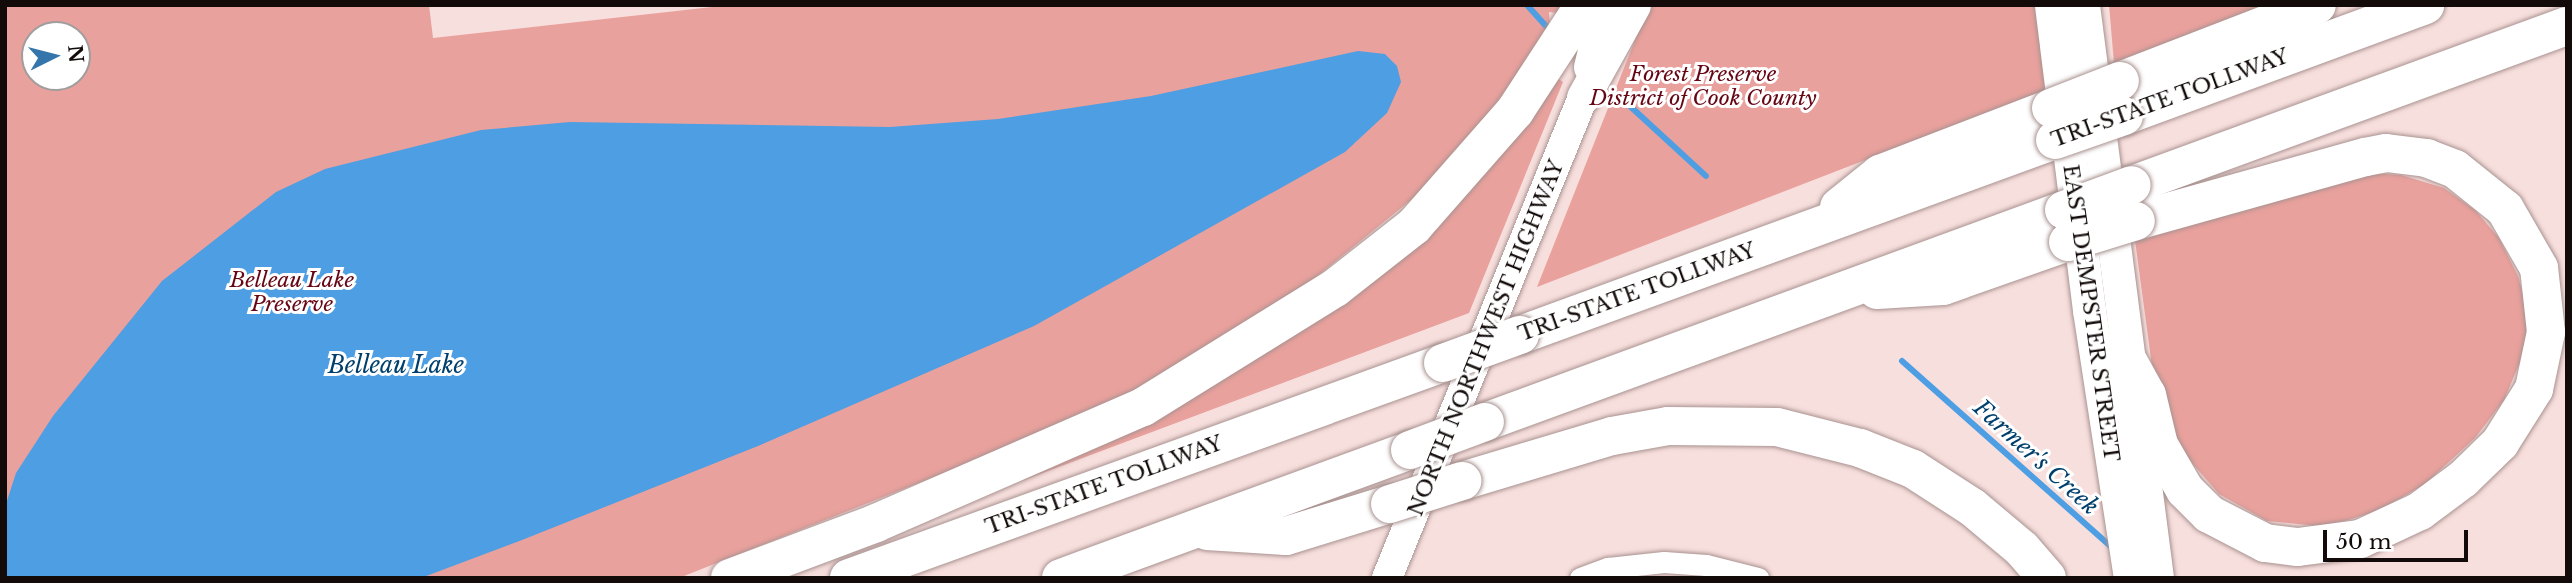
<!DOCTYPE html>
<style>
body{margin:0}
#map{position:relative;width:2572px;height:583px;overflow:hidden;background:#f7dfdd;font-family:"Libre Baskerville",serif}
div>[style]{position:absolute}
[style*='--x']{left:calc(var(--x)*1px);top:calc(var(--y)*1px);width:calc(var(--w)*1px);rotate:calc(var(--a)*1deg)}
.green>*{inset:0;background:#e9a19d}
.water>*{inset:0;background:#4d9ee2}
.stream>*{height:6px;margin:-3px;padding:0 3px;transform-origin:3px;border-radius:3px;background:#4d9ee2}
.roads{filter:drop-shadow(0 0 2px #a89290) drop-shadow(0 0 2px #a89290)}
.street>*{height:21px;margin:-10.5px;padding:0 10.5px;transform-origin:10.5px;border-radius:10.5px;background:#fff}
.secondary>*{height:30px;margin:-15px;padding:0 15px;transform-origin:15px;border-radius:15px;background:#fff}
.primary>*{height:33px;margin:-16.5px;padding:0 16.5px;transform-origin:16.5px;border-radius:16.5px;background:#fff}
.highway>*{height:38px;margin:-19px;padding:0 19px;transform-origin:19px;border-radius:19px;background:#fff}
.bridges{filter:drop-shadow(0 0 2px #a89290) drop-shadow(0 0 2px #a89290)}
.highway-bridge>*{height:38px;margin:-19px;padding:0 19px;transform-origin:19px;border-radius:19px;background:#fff}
span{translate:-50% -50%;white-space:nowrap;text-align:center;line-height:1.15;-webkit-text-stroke:6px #fff;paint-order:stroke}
.park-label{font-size:21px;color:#660513;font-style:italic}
.street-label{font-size:21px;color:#120b0a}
.water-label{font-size:23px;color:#003f6b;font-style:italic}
.frame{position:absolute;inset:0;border:7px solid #120b0a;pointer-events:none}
.north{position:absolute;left:21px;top:21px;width:70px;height:70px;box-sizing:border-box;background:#fff;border:2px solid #a09d9d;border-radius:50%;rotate:84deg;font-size:19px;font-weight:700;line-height:28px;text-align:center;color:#120b0a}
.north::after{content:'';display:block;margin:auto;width:24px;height:32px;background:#3475ac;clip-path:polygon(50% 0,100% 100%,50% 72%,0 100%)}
.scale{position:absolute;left:2323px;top:530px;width:145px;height:32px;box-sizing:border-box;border:4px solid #120b0a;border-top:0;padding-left:9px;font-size:21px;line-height:24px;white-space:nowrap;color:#120b0a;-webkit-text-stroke:5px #fff;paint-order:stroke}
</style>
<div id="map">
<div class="green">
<div style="clip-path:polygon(evenodd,5px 5px,429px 5px,433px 38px,730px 5px,1571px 5px,1567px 14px,1549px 12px,1551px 46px,1444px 173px,1315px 278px,1135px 391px,1062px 426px,679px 578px,5px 578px,5px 5px,35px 35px,77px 35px,77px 77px,35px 77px,35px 35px)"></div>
<div style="clip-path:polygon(1649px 5px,2044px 5px,2049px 89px,1537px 287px)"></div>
<div style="clip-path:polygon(2109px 5px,2264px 5px,2114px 63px)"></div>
<div style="clip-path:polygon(1556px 77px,1563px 82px,1469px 313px,1024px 480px,1023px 475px,1231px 371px)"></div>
<div style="clip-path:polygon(2369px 173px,2401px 175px,2444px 188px,2475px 210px,2499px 238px,2518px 276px,2526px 305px,2527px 332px,2520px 362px,2504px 400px,2475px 438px,2425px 484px,2380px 510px,2345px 521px,2318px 526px,2267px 521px,2219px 494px,2179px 448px,2156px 396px,2135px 240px)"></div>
</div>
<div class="water">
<div style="clip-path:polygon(1358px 51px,1385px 54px,1397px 66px,1401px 82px,1387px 113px,1345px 152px,1034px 326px,758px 446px,522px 540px,421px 578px,5px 578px,5px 507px,16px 473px,53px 416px,162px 281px,276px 192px,325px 169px,481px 130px,570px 122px,890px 127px,998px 119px,1151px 96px)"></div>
</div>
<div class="stream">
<div style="--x:1527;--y:5;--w:31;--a:48"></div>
<div style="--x:1619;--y:96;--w:118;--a:42.6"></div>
<div style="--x:1902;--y:361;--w:283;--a:41.6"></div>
</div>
<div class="roads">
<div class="street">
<div style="--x:1580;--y:578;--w:30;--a:-20"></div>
<div style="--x:1608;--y:568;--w:56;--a:-6.1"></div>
<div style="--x:1664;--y:562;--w:42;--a:4.1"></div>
<div style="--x:1706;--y:565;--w:54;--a:14"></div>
</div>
<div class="secondary">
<div style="--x:1387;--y:578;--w:519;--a:-67.83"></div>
</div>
<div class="primary">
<div style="--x:2051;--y:5;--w:307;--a:82.9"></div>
<div style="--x:2089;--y:310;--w:271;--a:81.3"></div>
<div style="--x:2083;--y:5;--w:578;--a:82.64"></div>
<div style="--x:1590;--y:67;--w:64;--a:-76.4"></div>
<div style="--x:1583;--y:97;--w:105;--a:-61"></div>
</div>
<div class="highway">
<div style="--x:2120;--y:81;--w:211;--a:-21.1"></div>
<div style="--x:2124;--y:116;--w:321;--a:-20.2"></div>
<div style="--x:2132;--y:185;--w:463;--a:-20.1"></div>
<div style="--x:1839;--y:207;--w:53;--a:-38.8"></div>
<div style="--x:1880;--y:174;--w:183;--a:-21.1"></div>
<div style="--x:1877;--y:290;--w:66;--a:-3.5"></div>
<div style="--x:1943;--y:286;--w:133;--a:-19.4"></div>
<div style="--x:1520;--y:335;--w:569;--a:-20.03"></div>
<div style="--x:2128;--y:361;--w:39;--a:61"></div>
<div style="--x:2147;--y:395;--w:51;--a:76.5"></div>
<div style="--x:2159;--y:445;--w:52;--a:60"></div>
<div style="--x:2185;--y:490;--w:34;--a:45"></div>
<div style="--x:2209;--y:514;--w:63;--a:27.4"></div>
<div style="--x:2265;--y:543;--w:33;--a:7"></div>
<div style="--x:2298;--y:547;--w:63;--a:-7.4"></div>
<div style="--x:2360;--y:539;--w:66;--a:-25"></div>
<div style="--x:2420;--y:511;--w:54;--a:-36.7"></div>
<div style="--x:2463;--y:479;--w:52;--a:-44.2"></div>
<div style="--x:2500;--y:443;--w:64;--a:-57.8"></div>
<div style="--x:2534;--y:389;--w:58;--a:-78.1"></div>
<div style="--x:2546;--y:332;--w:64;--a:-96.2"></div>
<div style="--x:2539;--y:268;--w:68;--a:-120"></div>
<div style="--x:2505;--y:209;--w:64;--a:-141.3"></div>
<div style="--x:2455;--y:169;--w:30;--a:-159"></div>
<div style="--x:2427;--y:158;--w:41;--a:-173"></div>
<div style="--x:2386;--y:153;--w:21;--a:169"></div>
<div style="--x:2365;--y:157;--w:238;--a:164.4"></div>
<div style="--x:1485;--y:422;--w:617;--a:-20.11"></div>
<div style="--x:1462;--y:481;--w:157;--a:-16.7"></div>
<div style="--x:1612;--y:436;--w:57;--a:-10.1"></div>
<div style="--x:1668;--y:426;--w:109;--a:0.5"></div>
<div style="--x:1777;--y:427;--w:86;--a:14.2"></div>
<div style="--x:1860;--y:448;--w:57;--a:21.6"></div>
<div style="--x:1913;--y:469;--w:70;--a:32.8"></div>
<div style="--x:1972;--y:507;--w:65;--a:40"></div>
<div style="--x:2022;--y:549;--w:38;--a:49"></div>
<div style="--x:1207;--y:531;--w:79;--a:3.6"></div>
<div style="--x:1286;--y:536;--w:109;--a:-17.1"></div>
<div style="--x:730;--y:578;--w:156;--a:-20.6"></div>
<div style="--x:876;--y:523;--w:291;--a:-23.5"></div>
<div style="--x:1143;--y:407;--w:226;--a:-31.8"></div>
<div style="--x:1335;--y:288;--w:100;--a:-38.1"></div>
<div style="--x:1414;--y:226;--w:153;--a:-48.7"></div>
<div style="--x:1515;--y:111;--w:126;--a:-56.9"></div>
<div style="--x:849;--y:578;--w:632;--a:-19.9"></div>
<div style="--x:1061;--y:578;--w:372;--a:-20.1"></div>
</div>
</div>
<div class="bridges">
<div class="highway-bridge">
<div style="--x:2051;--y:108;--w:74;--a:-21.4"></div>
<div style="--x:2055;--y:140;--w:73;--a:-19.2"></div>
<div style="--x:2064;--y:210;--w:72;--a:-20.2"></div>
<div style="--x:2068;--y:242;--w:71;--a:-17.2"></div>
<div style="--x:1443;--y:363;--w:82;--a:-20"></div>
<div style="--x:1410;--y:450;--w:80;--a:-20.5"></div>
<div style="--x:1390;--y:504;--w:76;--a:-17.7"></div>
</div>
</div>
<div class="park-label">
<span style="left:1703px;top:86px">Forest Preserve<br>District of Cook County</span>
<span style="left:292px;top:292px">Belleau Lake<br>Preserve</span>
</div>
<div class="street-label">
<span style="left:2170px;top:98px;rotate:-20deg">TRI-STATE TOLLWAY</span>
<span style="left:1637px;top:292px;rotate:-20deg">TRI-STATE TOLLWAY</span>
<span style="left:2091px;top:313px;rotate:82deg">EAST DEMPSTER STREET</span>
<span style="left:1486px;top:338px;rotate:-68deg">NORTH NORTHWEST HIGHWAY</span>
<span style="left:1104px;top:485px;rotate:-20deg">TRI-STATE TOLLWAY</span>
</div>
<div class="water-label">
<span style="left:396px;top:365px">Belleau Lake</span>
<span style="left:2036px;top:457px;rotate:42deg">Farmer's Creek</span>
</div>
<div class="frame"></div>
<div class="north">N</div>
<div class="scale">50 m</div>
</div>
